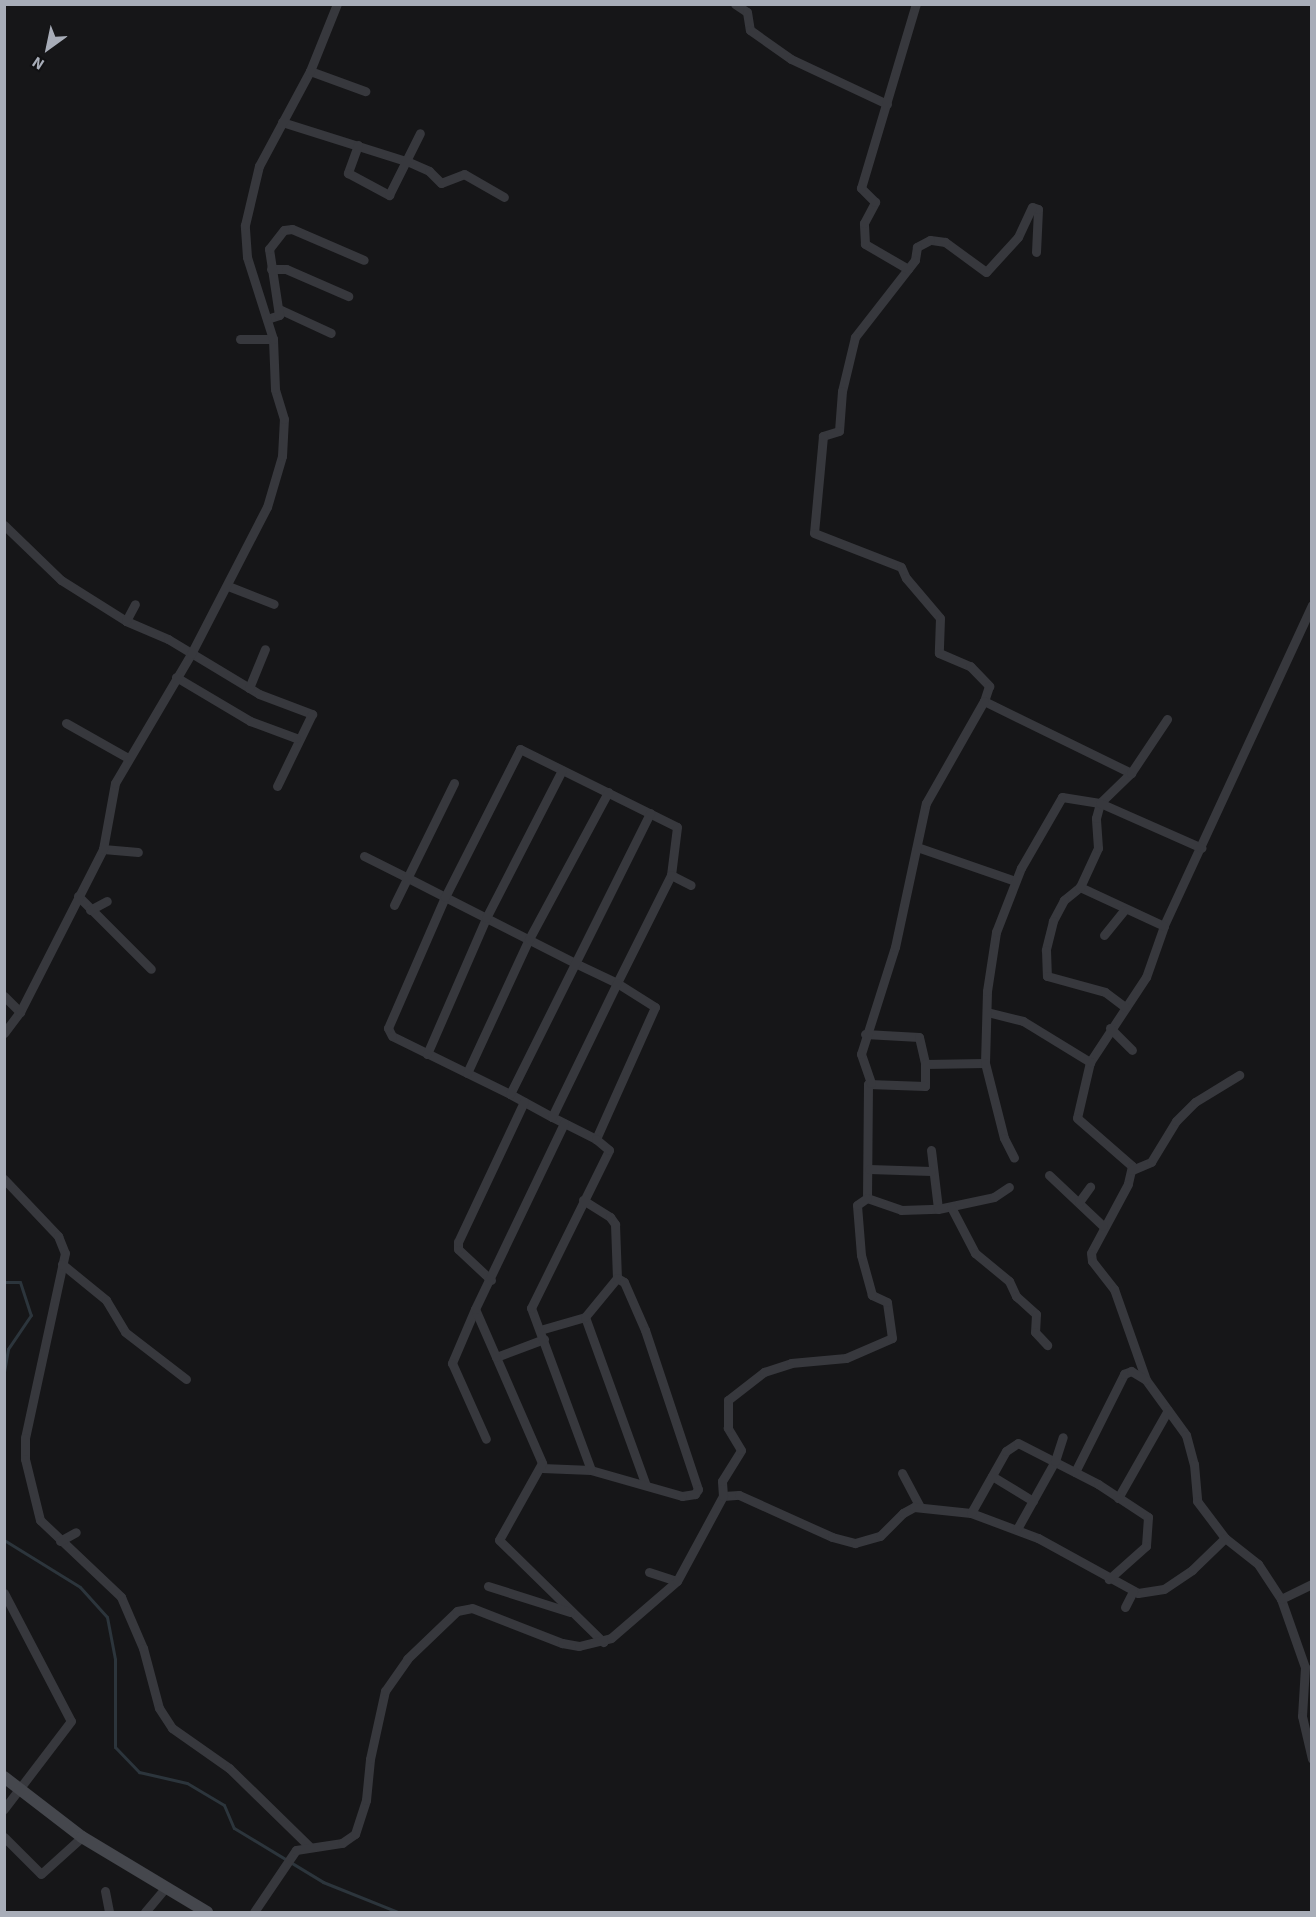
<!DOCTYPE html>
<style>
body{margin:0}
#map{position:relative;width:1316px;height:1917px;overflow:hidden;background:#161618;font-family:"Source Sans 3",sans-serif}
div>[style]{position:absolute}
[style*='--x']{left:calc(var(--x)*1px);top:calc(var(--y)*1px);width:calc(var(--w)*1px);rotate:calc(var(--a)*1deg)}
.stream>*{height:3px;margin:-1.5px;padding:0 1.5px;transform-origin:1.5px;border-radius:1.5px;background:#2c353c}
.street>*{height:9px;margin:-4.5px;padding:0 4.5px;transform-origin:4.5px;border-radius:4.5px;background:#37383d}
.secondary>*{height:12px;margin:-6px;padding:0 6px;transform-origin:6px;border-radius:6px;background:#45474d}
span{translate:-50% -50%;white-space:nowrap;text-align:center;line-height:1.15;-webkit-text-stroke:4.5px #111113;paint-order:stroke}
.frame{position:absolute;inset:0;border:6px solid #a8adb8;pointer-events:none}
.north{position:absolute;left:18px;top:18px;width:60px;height:60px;-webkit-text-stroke:4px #111113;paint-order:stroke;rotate:213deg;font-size:16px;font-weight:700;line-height:24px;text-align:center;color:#a8adb8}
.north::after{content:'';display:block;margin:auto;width:21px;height:27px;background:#a8adb8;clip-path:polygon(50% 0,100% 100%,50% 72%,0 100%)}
</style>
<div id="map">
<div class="stream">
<div style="--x:4;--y:1282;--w:16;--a:0"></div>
<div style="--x:20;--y:1282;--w:35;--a:72"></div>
<div style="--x:31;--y:1315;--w:41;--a:124.1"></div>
<div style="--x:8;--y:1349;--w:23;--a:100"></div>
<div style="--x:4;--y:1540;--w:89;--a:31.7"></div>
<div style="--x:80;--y:1587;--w:40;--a:48"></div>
<div style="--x:107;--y:1617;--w:43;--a:79.2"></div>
<div style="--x:115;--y:1659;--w:88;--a:90"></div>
<div style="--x:115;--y:1747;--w:35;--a:46"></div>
<div style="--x:139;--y:1772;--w:49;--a:12.9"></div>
<div style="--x:187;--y:1783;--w:43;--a:30.7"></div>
<div style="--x:224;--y:1805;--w:25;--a:67"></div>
<div style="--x:234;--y:1828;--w:104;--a:31.2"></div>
<div style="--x:323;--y:1882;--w:81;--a:21.8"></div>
</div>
<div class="street">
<div style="--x:735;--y:4;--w:14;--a:34"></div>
<div style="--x:747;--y:12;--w:18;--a:81"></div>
<div style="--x:750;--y:30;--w:50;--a:35.3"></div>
<div style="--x:791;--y:59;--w:106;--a:25.1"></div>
<div style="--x:310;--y:71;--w:59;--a:20"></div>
<div style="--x:282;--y:122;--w:133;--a:17.5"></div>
<div style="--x:409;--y:162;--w:22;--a:24"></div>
<div style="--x:429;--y:171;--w:17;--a:45"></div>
<div style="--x:441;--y:183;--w:25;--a:-21"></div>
<div style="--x:464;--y:174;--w:46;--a:29.9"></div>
<div style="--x:358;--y:145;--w:30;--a:110"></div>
<div style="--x:348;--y:173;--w:47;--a:28.2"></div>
<div style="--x:389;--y:195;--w:69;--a:-63.4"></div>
<div style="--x:1036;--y:252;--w:43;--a:-87.3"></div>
<div style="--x:1038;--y:209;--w:6;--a:-162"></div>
<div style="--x:1032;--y:207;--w:33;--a:115"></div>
<div style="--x:1018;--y:237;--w:47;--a:132.4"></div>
<div style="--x:986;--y:272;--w:51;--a:-143.8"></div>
<div style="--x:945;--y:242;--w:15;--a:-172"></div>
<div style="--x:930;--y:240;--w:15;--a:152"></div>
<div style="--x:917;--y:247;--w:13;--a:99"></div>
<div style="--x:915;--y:260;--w:98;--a:127.9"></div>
<div style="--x:855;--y:337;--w:56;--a:103.5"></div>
<div style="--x:842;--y:391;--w:40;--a:94.3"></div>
<div style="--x:839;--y:431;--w:17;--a:163"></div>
<div style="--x:823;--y:436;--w:97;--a:95.3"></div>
<div style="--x:814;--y:533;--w:93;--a:21.3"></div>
<div style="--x:901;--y:567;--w:12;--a:66"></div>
<div style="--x:906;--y:578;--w:52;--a:49.6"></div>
<div style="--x:940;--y:618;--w:35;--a:92"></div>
<div style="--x:939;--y:653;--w:34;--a:23"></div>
<div style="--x:970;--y:666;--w:28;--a:46"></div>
<div style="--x:989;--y:686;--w:16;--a:108"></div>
<div style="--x:984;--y:701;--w:164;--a:26.1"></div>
<div style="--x:271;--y:269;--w:15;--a:0"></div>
<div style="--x:286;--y:269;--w:68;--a:23.5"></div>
<div style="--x:908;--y:269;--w:50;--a:-149.8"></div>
<div style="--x:865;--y:244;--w:21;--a:-93"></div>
<div style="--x:864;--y:223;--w:24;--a:-62"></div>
<div style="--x:875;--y:202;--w:20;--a:-135"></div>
<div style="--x:861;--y:188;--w:192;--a:-73.4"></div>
<div style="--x:279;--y:309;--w:57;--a:24.8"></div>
<div style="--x:267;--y:319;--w:13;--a:-18"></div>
<div style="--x:279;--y:315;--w:67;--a:-98.6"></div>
<div style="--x:269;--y:249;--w:24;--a:-52"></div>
<div style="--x:284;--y:230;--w:8;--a:-7"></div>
<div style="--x:292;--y:229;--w:78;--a:23.3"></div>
<div style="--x:240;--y:339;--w:33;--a:0"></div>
<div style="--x:4;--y:525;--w:79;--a:44"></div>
<div style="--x:61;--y:580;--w:77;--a:32.2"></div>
<div style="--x:126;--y:621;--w:46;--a:23.2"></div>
<div style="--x:168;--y:639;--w:106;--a:31.1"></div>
<div style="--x:259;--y:694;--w:57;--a:20.7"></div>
<div style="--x:312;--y:714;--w:80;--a:115.9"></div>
<div style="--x:228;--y:586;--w:49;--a:21.4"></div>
<div style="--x:1312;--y:605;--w:353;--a:114.8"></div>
<div style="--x:1164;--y:926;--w:54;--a:109.4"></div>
<div style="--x:1146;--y:977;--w:102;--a:123.4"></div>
<div style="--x:1090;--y:1062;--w:57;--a:103.1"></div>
<div style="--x:1077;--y:1118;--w:73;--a:41.1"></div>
<div style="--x:1132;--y:1166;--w:18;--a:103"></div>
<div style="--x:1128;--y:1184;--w:78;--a:118.2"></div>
<div style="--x:1091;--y:1253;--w:8;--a:83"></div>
<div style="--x:1092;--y:1261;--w:36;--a:52"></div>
<div style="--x:1114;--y:1289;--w:96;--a:70.6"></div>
<div style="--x:1146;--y:1380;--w:68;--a:54"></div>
<div style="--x:1186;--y:1435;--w:30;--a:75"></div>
<div style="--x:1194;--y:1464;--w:37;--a:85"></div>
<div style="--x:1197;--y:1501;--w:46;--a:52.9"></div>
<div style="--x:1225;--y:1538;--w:42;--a:38.2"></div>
<div style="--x:1258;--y:1564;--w:42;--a:56.7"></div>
<div style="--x:1281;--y:1599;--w:72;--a:70.6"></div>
<div style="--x:1305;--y:1667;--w:49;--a:93.5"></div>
<div style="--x:1302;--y:1716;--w:44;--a:76.9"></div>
<div style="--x:126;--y:621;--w:19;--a:-62"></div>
<div style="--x:176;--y:677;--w:86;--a:30.7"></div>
<div style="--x:250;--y:721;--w:49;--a:20.3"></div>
<div style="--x:249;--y:688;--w:42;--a:-67.7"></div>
<div style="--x:66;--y:723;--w:71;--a:29.4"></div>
<div style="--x:917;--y:847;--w:104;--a:19.1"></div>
<div style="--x:103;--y:849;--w:35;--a:5"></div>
<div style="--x:364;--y:856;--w:47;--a:26.6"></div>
<div style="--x:406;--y:877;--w:44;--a:27.1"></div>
<div style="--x:445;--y:897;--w:148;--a:26.9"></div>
<div style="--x:577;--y:964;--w:44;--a:25.4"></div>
<div style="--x:617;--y:983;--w:45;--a:32.3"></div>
<div style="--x:655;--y:1007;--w:145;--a:114.1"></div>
<div style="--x:596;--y:1139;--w:49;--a:-153.4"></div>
<div style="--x:552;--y:1117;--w:48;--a:-151.3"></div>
<div style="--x:510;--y:1094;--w:131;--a:-153.8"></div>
<div style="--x:392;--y:1036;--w:9;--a:-117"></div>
<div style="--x:388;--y:1028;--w:143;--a:-66.5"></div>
<div style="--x:445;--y:897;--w:166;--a:-63.1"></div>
<div style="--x:520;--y:749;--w:175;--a:26.4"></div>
<div style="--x:677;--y:827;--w:48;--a:97.1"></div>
<div style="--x:671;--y:875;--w:121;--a:116.6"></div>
<div style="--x:617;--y:983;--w:149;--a:115.9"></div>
<div style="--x:671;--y:875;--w:22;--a:27"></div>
<div style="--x:1080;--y:887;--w:21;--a:141"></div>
<div style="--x:1064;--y:900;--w:24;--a:118"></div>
<div style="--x:1053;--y:921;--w:30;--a:104"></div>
<div style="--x:1046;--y:950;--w:26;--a:88"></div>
<div style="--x:1047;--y:976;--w:60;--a:15.4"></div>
<div style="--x:1105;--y:992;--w:26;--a:37"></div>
<div style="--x:78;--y:896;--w:103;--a:45"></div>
<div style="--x:394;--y:905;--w:136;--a:-63.8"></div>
<div style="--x:90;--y:910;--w:19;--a:-28"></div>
<div style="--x:1164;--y:926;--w:93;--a:-155.1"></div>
<div style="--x:1080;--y:887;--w:43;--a:-65.2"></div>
<div style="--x:1098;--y:848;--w:30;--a:-94"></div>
<div style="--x:1096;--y:818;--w:16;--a:-75"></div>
<div style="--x:1100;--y:803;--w:43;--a:-44.1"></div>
<div style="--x:1131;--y:773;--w:65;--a:-56.3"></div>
<div style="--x:1104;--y:935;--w:32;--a:-51"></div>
<div style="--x:4;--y:996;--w:23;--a:45"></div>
<div style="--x:987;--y:1012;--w:37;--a:14"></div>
<div style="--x:1023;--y:1021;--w:79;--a:31.5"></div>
<div style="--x:1110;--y:1028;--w:31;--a:45"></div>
<div style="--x:4;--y:1033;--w:26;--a:-53"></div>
<div style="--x:20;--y:1012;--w:183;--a:-63"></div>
<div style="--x:103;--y:849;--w:67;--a:-79.7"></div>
<div style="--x:115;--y:783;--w:150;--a:-59.5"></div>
<div style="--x:191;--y:654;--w:165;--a:-62.7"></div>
<div style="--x:267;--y:507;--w:53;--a:-73.6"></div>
<div style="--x:282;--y:456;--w:37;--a:-87"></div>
<div style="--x:284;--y:419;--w:31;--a:-107"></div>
<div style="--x:275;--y:389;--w:50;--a:-92.3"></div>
<div style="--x:273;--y:339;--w:86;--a:-107.6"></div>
<div style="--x:247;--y:257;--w:32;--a:-94"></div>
<div style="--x:245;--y:225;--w:61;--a:-76.7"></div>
<div style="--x:259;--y:166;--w:108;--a:-61.8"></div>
<div style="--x:310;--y:71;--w:72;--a:-68.1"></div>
<div style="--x:865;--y:1034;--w:54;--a:3.2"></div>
<div style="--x:919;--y:1037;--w:28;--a:77"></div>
<div style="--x:925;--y:1064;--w:60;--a:-1"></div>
<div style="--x:985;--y:1063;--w:72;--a:-88.4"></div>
<div style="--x:987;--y:991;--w:60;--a:-81.3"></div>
<div style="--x:996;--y:932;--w:69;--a:-68.7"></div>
<div style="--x:1021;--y:868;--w:82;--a:-60"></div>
<div style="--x:1062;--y:797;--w:38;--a:9"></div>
<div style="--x:1100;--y:803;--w:111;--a:23.8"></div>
<div style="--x:427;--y:1054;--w:148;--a:-66.5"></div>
<div style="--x:486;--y:918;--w:166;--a:-62.8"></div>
<div style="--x:985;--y:1063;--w:77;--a:75.8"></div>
<div style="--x:1004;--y:1138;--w:22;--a:63"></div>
<div style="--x:925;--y:1064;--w:22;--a:90"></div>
<div style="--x:925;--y:1086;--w:57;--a:-178"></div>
<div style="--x:868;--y:1084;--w:114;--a:90.5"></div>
<div style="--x:867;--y:1198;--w:36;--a:19"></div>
<div style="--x:901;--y:1210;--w:37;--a:-2"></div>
<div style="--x:467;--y:1073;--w:148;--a:-65.2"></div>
<div style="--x:529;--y:939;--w:167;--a:-61.7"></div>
<div style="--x:871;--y:1083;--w:31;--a:-109"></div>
<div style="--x:861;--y:1054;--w:112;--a:-72.4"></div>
<div style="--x:895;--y:947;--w:147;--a:-77.9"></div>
<div style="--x:926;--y:803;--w:117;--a:-60.4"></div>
<div style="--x:510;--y:1094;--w:314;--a:-63.5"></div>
<div style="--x:931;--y:1150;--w:59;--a:83.2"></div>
<div style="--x:938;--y:1209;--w:57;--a:-12.1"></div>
<div style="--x:994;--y:1197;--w:18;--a:-34"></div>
<div style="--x:869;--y:1169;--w:62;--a:1.8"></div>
<div style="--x:1132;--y:1170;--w:21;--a:-23"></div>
<div style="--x:1151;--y:1162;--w:48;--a:-58.6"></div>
<div style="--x:1176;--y:1121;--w:27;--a:-45"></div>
<div style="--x:1195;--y:1102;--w:52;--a:-31.5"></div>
<div style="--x:1049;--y:1175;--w:74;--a:43.4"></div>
<div style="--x:4;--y:1179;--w:79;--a:46.5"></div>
<div style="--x:58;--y:1236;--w:18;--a:68"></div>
<div style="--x:65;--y:1253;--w:189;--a:102.2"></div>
<div style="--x:25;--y:1438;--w:21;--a:90"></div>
<div style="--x:25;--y:1459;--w:63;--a:76.2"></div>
<div style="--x:40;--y:1520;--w:112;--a:43.5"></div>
<div style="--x:121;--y:1597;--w:56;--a:66.7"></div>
<div style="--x:143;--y:1648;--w:62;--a:75.1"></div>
<div style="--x:159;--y:1708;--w:24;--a:57"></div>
<div style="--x:172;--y:1728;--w:70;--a:35.1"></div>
<div style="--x:229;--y:1768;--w:112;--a:44.3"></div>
<div style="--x:583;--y:1200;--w:32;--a:32"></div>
<div style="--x:610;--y:1217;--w:9;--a:54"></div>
<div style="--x:615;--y:1224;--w:54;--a:87.9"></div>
<div style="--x:1079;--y:1202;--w:19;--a:-54"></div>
<div style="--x:951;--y:1207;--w:52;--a:62.4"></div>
<div style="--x:975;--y:1253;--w:44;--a:39.5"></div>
<div style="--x:1009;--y:1281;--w:17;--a:65"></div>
<div style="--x:1016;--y:1296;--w:27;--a:42"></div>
<div style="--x:1036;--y:1314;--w:18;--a:93"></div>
<div style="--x:1035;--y:1332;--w:18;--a:47"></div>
<div style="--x:62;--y:1264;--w:57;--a:39.3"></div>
<div style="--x:106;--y:1300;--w:37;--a:59"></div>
<div style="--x:125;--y:1332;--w:77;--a:37.6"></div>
<div style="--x:491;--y:1280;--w:45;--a:-136.8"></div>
<div style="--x:458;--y:1249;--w:7;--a:-90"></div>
<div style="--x:458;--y:1242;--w:155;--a:-64.8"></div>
<div style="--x:475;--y:1309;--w:59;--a:113.1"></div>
<div style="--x:452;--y:1363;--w:83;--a:65.9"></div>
<div style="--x:585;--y:1317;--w:177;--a:70.1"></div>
<div style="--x:540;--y:1330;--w:47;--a:-16.1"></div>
<div style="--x:585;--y:1317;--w:50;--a:-50.6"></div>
<div style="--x:617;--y:1278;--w:8;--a:30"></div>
<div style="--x:624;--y:1282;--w:52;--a:66.4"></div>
<div style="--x:645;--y:1330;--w:168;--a:71.6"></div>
<div style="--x:698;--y:1489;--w:6;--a:121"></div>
<div style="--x:695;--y:1494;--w:13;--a:171"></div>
<div style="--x:682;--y:1496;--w:95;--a:-164.1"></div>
<div style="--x:591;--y:1470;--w:49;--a:-177.7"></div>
<div style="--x:544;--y:1339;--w:51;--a:159.4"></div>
<div style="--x:496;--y:1357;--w:116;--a:66.5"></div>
<div style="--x:542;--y:1463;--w:88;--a:119.2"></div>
<div style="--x:499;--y:1540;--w:146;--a:44.4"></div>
<div style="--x:496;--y:1357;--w:52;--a:-113.6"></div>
<div style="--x:475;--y:1309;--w:206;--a:-64.4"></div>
<div style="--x:591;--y:1470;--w:173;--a:-110.3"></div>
<div style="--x:531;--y:1308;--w:176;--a:-63.7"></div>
<div style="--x:609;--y:1150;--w:17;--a:-140"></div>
<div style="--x:1075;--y:1472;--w:110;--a:-63.4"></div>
<div style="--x:1124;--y:1374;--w:8;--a:-23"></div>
<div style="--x:1131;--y:1371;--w:17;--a:31"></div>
<div style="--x:902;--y:1473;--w:38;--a:62"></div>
<div style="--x:992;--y:1476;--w:48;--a:31.4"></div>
<div style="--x:723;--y:1496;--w:16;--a:-4"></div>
<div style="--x:739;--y:1495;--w:102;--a:24.3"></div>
<div style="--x:832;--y:1537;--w:24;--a:15"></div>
<div style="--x:855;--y:1543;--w:26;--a:-16"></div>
<div style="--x:880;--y:1536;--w:33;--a:-45"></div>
<div style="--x:903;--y:1513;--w:13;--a:-29"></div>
<div style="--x:914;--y:1507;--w:57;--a:6"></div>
<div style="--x:971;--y:1513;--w:72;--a:20.5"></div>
<div style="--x:1038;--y:1538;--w:114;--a:28.8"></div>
<div style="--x:1138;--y:1593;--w:26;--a:-9"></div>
<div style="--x:1164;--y:1589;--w:34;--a:-34"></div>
<div style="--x:1192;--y:1570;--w:46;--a:-44.1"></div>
<div style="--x:1118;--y:1498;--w:101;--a:-60.4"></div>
<div style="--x:971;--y:1513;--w:71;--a:-60.6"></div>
<div style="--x:1006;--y:1451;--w:14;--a:-34"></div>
<div style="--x:1018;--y:1443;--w:90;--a:27.1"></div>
<div style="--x:1098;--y:1484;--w:60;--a:33.4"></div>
<div style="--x:1148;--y:1517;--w:29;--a:94"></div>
<div style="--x:1146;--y:1546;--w:50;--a:138.3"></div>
<div style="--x:1017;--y:1529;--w:78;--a:-60.8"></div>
<div style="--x:1055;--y:1461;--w:25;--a:-72"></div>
<div style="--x:60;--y:1541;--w:18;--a:-29"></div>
<div style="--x:649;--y:1572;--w:29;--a:18"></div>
<div style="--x:488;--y:1586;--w:86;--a:17.6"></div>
<div style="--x:4;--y:1593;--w:144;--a:62.4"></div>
<div style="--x:71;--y:1721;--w:111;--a:127.3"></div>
<div style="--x:1281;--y:1599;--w:34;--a:-26"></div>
<div style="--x:1125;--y:1607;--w:18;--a:-63"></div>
<div style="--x:4;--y:1837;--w:52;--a:45"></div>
<div style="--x:41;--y:1874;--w:55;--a:-42.1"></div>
<div style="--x:105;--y:1891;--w:21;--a:79"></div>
<div style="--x:145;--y:1912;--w:30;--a:-50"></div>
<div style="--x:254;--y:1912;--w:75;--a:-55.9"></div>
<div style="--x:296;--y:1850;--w:47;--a:-8.7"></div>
<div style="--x:342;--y:1843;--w:16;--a:-35"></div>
<div style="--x:355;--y:1834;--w:36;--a:-72"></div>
<div style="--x:366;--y:1800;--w:41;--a:-84.4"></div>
<div style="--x:370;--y:1759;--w:70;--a:-77.6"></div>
<div style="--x:385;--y:1691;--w:39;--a:-55"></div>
<div style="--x:407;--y:1659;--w:69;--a:-43.8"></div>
<div style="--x:457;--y:1611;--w:15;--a:-11"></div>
<div style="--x:472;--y:1608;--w:97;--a:21.3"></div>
<div style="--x:562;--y:1643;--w:17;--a:10"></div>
<div style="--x:579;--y:1646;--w:33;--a:-14"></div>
<div style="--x:611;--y:1638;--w:87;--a:-40.8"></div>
<div style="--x:677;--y:1581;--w:97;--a:-61.6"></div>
<div style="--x:723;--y:1496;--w:15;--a:-94"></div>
<div style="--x:722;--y:1481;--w:36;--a:-58"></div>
<div style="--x:741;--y:1450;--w:26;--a:-121"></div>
<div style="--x:728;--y:1428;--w:28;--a:-90"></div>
<div style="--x:728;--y:1400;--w:46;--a:-37.9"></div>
<div style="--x:764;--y:1372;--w:28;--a:-18"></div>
<div style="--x:791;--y:1363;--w:55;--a:-5.2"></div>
<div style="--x:846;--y:1358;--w:50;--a:-23.5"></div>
<div style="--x:892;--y:1338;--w:36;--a:-98"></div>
<div style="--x:887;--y:1302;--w:17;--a:-155"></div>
<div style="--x:872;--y:1295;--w:41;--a:-105.4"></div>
<div style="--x:861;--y:1255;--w:50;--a:-94.6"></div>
<div style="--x:857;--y:1205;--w:12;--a:-35"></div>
</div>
<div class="secondary">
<div style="--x:4;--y:1777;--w:98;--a:37.6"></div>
<div style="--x:82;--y:1837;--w:146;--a:31"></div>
</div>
<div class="frame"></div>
<div class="north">N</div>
</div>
